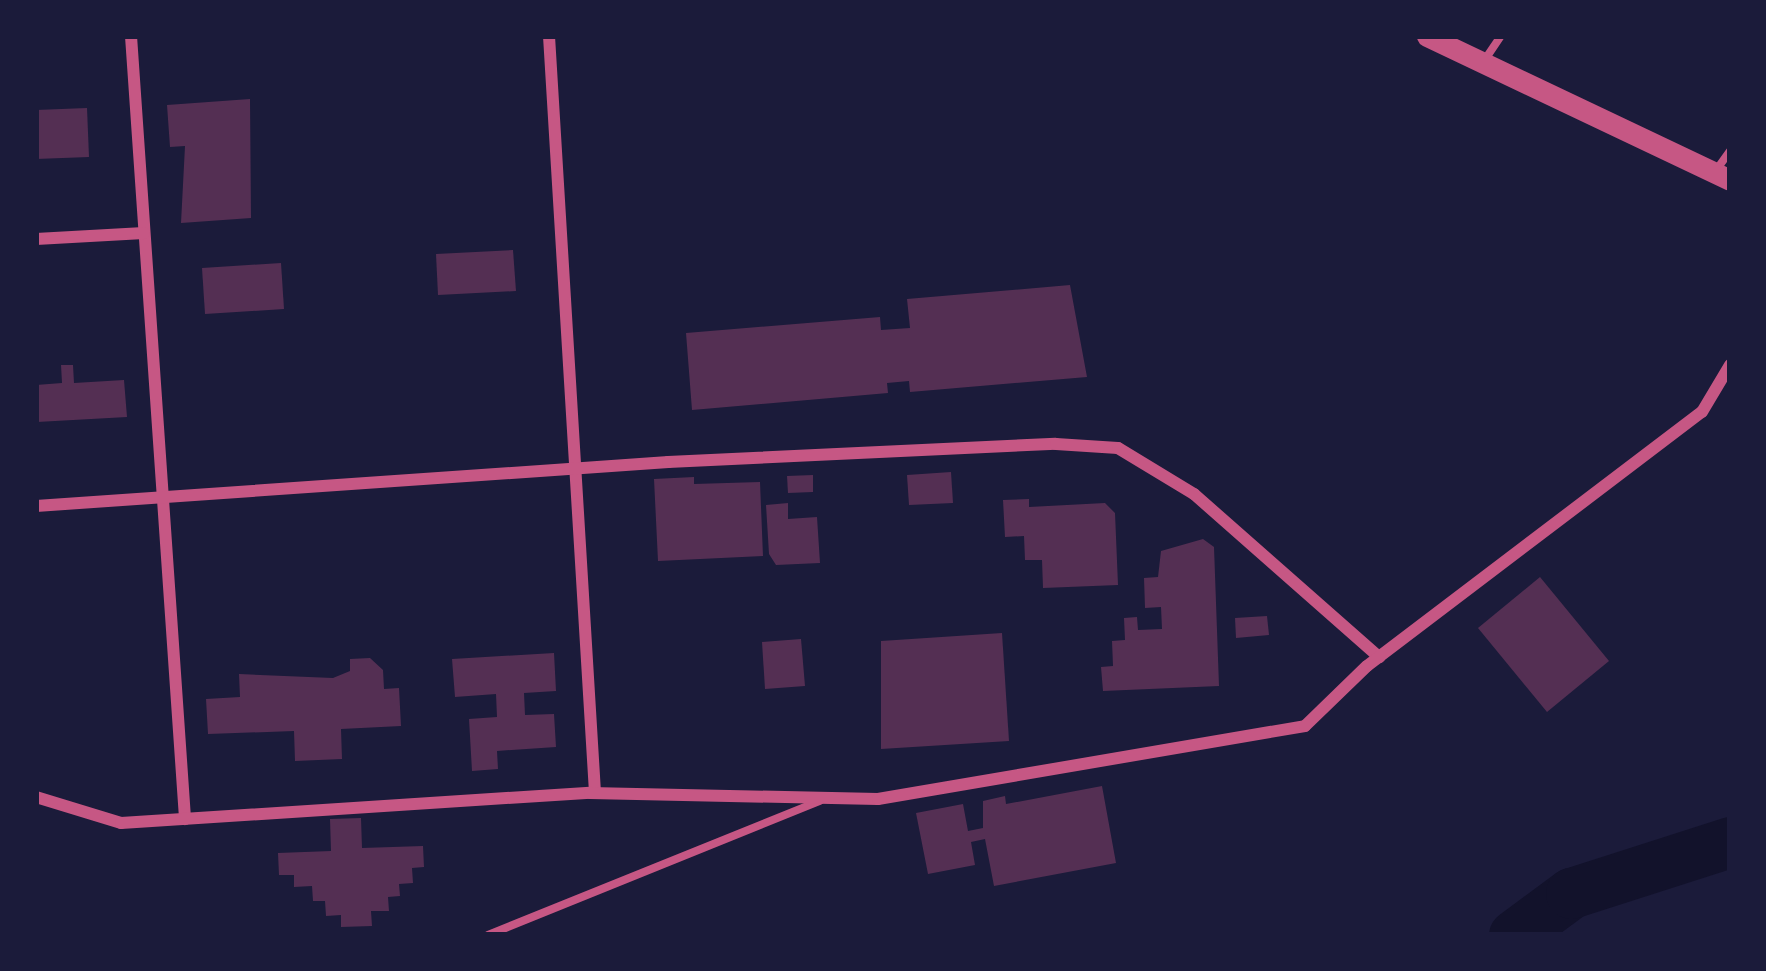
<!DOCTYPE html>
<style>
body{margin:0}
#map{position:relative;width:1766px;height:971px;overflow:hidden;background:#1b1b3a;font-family:Helvetica,sans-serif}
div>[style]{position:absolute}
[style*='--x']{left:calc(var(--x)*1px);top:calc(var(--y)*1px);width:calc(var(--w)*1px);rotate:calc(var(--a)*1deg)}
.river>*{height:51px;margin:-25.5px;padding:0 25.5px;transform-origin:25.5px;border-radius:25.5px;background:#12122b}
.building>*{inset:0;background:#542f53}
.service>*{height:8px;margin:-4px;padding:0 4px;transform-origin:4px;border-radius:4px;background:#c65784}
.minor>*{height:12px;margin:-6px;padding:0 6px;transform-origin:6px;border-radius:6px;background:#c65784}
.tertiary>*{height:21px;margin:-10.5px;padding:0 10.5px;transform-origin:10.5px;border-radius:10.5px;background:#c65784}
span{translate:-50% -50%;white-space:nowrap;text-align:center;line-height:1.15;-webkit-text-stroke:12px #1b1b3a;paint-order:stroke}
.frame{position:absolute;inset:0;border:39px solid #1b1b3a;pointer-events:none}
</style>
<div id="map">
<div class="river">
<div style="--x:1514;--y:935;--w:71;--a:-36.4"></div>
<div style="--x:1571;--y:893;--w:167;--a:-17.8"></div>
</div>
<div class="building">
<div style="clip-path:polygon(250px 99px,251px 218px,181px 223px,185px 146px,170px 147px,167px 105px)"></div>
<div style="clip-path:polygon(87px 108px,89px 157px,36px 159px,36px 110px)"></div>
<div style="clip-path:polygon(513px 250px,516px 291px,438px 295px,436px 254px)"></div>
<div style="clip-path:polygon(281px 263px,284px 309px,205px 314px,202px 268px)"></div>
<div style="clip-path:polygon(1070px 285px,1087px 377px,910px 392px,909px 381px,887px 383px,888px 393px,692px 410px,686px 333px,880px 317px,881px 330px,910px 328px,907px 299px)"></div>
<div style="clip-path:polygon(61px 365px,73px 365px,74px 383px,124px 380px,127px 417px,37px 422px,36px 385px,62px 383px)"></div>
<div style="clip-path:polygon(951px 472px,953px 503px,909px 505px,907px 475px)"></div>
<div style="clip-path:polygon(813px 475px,813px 492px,788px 493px,787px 476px)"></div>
<div style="clip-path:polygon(694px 477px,694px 484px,760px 482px,763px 556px,658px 561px,654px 479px)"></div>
<div style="clip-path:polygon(1029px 499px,1029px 507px,1105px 503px,1115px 513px,1118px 585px,1043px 588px,1042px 560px,1025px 560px,1024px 536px,1005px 537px,1003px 500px)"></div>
<div style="clip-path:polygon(788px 503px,788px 519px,817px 517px,820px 563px,776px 565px,769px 554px,766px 505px)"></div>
<div style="clip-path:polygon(1203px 539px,1214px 547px,1219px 686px,1103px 691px,1101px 667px,1113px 666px,1112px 641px,1125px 640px,1124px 618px,1137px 617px,1138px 630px,1162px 629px,1161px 607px,1145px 608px,1144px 578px,1158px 577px,1161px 551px)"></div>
<div style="clip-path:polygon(1540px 577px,1609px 661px,1547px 712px,1478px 628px)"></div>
<div style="clip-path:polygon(1267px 616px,1269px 635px,1236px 638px,1235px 618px)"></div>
<div style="clip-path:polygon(1002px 633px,1009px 741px,881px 749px,881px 641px)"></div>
<div style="clip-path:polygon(801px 639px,805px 686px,765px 689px,762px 642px)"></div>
<div style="clip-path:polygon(554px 653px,556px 691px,524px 693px,525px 715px,554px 714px,556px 747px,497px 751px,498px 769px,472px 771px,469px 719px,497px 717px,496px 694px,455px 697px,452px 659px)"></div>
<div style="clip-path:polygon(370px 658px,383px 670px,384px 689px,399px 688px,401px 726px,341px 729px,342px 759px,295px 761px,294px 731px,208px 734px,206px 699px,240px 697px,239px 674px,333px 678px,350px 671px,350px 659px)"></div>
<div style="clip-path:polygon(1102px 786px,1116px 863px,994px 886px,985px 839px,971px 842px,975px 865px,928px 874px,916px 813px,963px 804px,968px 831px,983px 828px,983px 801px,1005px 796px,1006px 804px)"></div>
<div style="clip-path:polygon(361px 818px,362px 848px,423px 846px,424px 867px,412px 868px,413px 883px,399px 884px,400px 896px,388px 897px,389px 911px,371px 911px,372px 926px,341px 927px,341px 915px,326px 916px,325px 901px,313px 901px,312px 886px,294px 887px,294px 875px,279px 875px,278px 853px,331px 851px,330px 819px)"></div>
</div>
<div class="service">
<div style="--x:1484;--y:61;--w:30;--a:-56"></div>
<div style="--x:1717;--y:169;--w:22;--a:-54"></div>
<div style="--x:488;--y:935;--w:358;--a:-22"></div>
</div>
<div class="minor">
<div style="--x:131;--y:36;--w:785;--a:86.05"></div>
<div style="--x:549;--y:36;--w:758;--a:86.52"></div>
<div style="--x:36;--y:239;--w:108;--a:-3.2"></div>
<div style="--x:36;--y:506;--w:634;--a:-3.98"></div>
<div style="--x:668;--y:462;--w:388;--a:-2.7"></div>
<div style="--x:1056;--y:444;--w:62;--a:3.7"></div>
<div style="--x:1118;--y:448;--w:89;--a:31.2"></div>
<div style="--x:1194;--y:494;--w:247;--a:41.4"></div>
<div style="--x:36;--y:797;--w:89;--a:17"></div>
<div style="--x:121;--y:823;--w:470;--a:-3.7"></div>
<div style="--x:590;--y:793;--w:288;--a:1.2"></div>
<div style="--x:878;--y:799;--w:433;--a:-9.7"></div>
<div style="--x:1305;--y:726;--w:86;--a:-44.1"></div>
<div style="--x:1367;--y:666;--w:420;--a:-37.2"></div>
<div style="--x:1702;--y:412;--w:55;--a:-59.2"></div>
</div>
<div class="tertiary">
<div style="--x:1427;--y:36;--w:335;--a:25.4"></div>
</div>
<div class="frame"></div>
</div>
